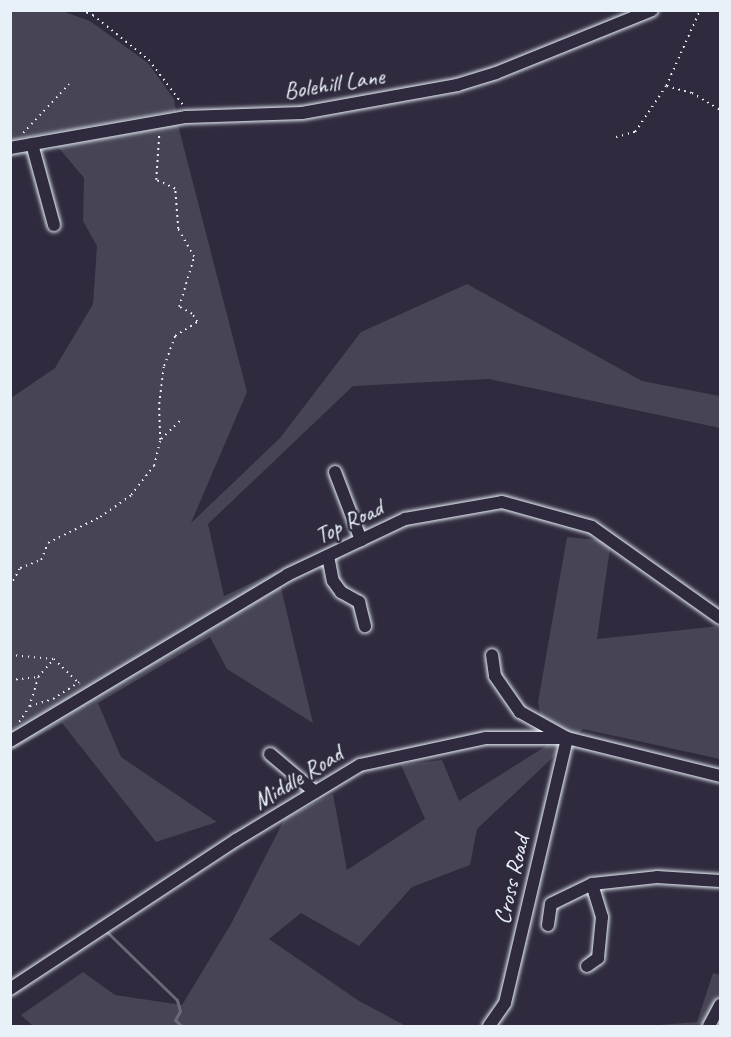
<!DOCTYPE html>
<style>
body{margin:0}
#map{position:relative;width:731px;height:1037px;overflow:hidden;background:#2f2a3d;font-family:Caveat,sans-serif}
div>[style]{position:absolute}
[style*='--x']{left:calc(var(--x)*1px);top:calc(var(--y)*1px);width:calc(var(--w)*1px);rotate:calc(var(--a)*1deg)}
.green>*{inset:0;background:#464455}
.stream>*{height:3px;margin:-1.5px;padding:0 1.5px;transform-origin:1.5px;border-radius:1.5px;background:#696978}
.path>*{height:1.5px;margin-top:-0.75px;transform-origin:0;background:repeating-linear-gradient(90deg,#e8f1f8 0 1.5px,transparent 0 6px)}
.roads{filter:drop-shadow(0 0 2px #e8f1f8) drop-shadow(0 0 2px #e8f1f8)}
.minor>*{height:12px;margin:-6px;padding:0 6px;transform-origin:6px;border-radius:6px;background:#2f2a3d}
span{translate:-50% -50%;white-space:nowrap;text-align:center;line-height:1.15;-webkit-text-stroke:5px #2f2a3d;paint-order:stroke}
.street-label{font-size:24px;color:#e8f1f8}
.frame{position:absolute;inset:0;border:12px solid #e8f1f8;pointer-events:none}
</style>
<div id="map">
<div class="green">
<div style="clip-path:polygon(11px 10px,62px 11px,90px 21px,148px 63px,174px 99px,176px 111px,11px 140px)"></div>
<div style="clip-path:polygon(178px 125px,247px 392px,191px 523px,280px 438px,361px 332px,467px 284px,642px 381px,720px 396px,720px 428px,489px 379px,353px 386px,208px 524px,224px 596px,277px 571px,313px 723px,227px 669px,210px 637px,98px 703px,121px 757px,217px 822px,156px 842px,62px 723px,11px 751px,11px 398px,55px 368px,93px 304px,97px 246px,83px 221px,84px 178px,58px 147px)"></div>
<div style="clip-path:polygon(567px 537px,611px 541px,597px 639px,720px 626px,720px 759px,583px 729px,477px 829px,470px 865px,412px 887px,359px 946px,301px 913px,269px 939px,359px 1001px,406px 1026px,33px 1026px,21px 1015px,83px 972px,115px 995px,182px 1005px,231px 924px,285px 818px,333px 794px,347px 870px,425px 819px,401px 765px,442px 760px,459px 801px,546px 746px,538px 702px)"></div>
<div style="clip-path:polygon(713px 973px,720px 975px,720px 1026px,645px 1026px,697px 1022px)"></div>
</div>
<div class="stream">
<div style="--x:106;--y:931;--w:99;--a:44.2"></div>
<div style="--x:177;--y:1000;--w:11;--a:75"></div>
<div style="--x:180;--y:1011;--w:10;--a:119"></div>
<div style="--x:175;--y:1020;--w:9;--a:41"></div>
</div>
<div class="path">
<div style="--x:81;--y:10;--w:13;--a:23"></div>
<div style="--x:93;--y:15;--w:72;--a:38.8"></div>
<div style="--x:149;--y:60;--w:58;--a:52.7"></div>
<div style="--x:667;--y:86;--w:26;--a:16"></div>
<div style="--x:692;--y:93;--w:33;--a:31"></div>
<div style="--x:23;--y:133;--w:67;--a:-46.8"></div>
<div style="--x:616;--y:137;--w:20;--a:-15"></div>
<div style="--x:635;--y:132;--w:55;--a:-56"></div>
<div style="--x:666;--y:86;--w:83;--a:-65.9"></div>
<div style="--x:161;--y:439;--w:29;--a:-44"></div>
<div style="--x:10;--y:586;--w:21;--a:-61"></div>
<div style="--x:20;--y:568;--w:22;--a:-21"></div>
<div style="--x:41;--y:560;--w:18;--a:-68"></div>
<div style="--x:48;--y:543;--w:58;--a:-26.6"></div>
<div style="--x:100;--y:517;--w:38;--a:-35"></div>
<div style="--x:131;--y:495;--w:37;--a:-52"></div>
<div style="--x:154;--y:466;--w:27;--a:-77"></div>
<div style="--x:160;--y:440;--w:36;--a:-92"></div>
<div style="--x:159;--y:404;--w:38;--a:-83"></div>
<div style="--x:164;--y:366;--w:32;--a:-70"></div>
<div style="--x:175;--y:336;--w:26;--a:-32"></div>
<div style="--x:197;--y:322;--w:9;--a:-122"></div>
<div style="--x:192;--y:314;--w:15;--a:-152"></div>
<div style="--x:179;--y:307;--w:52;--a:-73.3"></div>
<div style="--x:194;--y:257;--w:32;--a:-120"></div>
<div style="--x:178;--y:229;--w:40;--a:-94.3"></div>
<div style="--x:175;--y:189;--w:21;--a:-155"></div>
<div style="--x:156;--y:180;--w:45;--a:-86.2"></div>
<div style="--x:10;--y:655;--w:44;--a:5.2"></div>
<div style="--x:54;--y:659;--w:36;--a:44"></div>
<div style="--x:10;--y:680;--w:28;--a:-6"></div>
<div style="--x:38;--y:677;--w:23;--a:-49"></div>
<div style="--x:30;--y:706;--w:24;--a:-17"></div>
<div style="--x:53;--y:699;--w:31;--a:-33"></div>
<div style="--x:19;--y:722;--w:18;--a:-56"></div>
<div style="--x:29;--y:707;--w:31;--a:-73"></div>
</div>
<div class="roads">
<div class="minor">
<div style="--x:32;--y:144;--w:84;--a:74.8"></div>
<div style="--x:10;--y:148;--w:179;--a:-10"></div>
<div style="--x:186;--y:117;--w:116;--a:-2"></div>
<div style="--x:302;--y:113;--w:158;--a:-10.2"></div>
<div style="--x:457;--y:85;--w:41;--a:-17.1"></div>
<div style="--x:496;--y:73;--w:168;--a:-22"></div>
<div style="--x:335;--y:472;--w:73;--a:69.1"></div>
<div style="--x:328;--y:556;--w:25;--a:79"></div>
<div style="--x:333;--y:581;--w:14;--a:54"></div>
<div style="--x:341;--y:592;--w:21;--a:29"></div>
<div style="--x:359;--y:602;--w:25;--a:76"></div>
<div style="--x:10;--y:741;--w:323;--a:-30.9"></div>
<div style="--x:287;--y:575;--w:131;--a:-25.4"></div>
<div style="--x:405;--y:519;--w:98;--a:-9.9"></div>
<div style="--x:502;--y:502;--w:93;--a:15.5"></div>
<div style="--x:592;--y:527;--w:157;--a:35.4"></div>
<div style="--x:270;--y:754;--w:59;--a:40.2"></div>
<div style="--x:548;--y:925;--w:21;--a:-82"></div>
<div style="--x:551;--y:904;--w:46;--a:-26"></div>
<div style="--x:592;--y:884;--w:65;--a:-6.1"></div>
<div style="--x:657;--y:877;--w:63;--a:3.6"></div>
<div style="--x:587;--y:966;--w:14;--a:-36"></div>
<div style="--x:598;--y:958;--w:41;--a:-84.4"></div>
<div style="--x:602;--y:917;--w:34;--a:-107"></div>
<div style="--x:10;--y:989;--w:271;--a:-33.4"></div>
<div style="--x:236;--y:840;--w:145;--a:-31.2"></div>
<div style="--x:360;--y:765;--w:129;--a:-12.1"></div>
<div style="--x:486;--y:738;--w:81;--a:0"></div>
<div style="--x:567;--y:738;--w:158;--a:13.9"></div>
<div style="--x:489;--y:1026;--w:28;--a:-55"></div>
<div style="--x:505;--y:1003;--w:272;--a:-76.8"></div>
<div style="--x:567;--y:738;--w:54;--a:-151"></div>
<div style="--x:520;--y:712;--w:44;--a:-124.8"></div>
<div style="--x:495;--y:676;--w:21;--a:-98"></div>
<div style="--x:709;--y:1026;--w:24;--a:-62"></div>
</div>
</div>
<div class="street-label">
<span style="left:334px;top:84px;rotate:-9deg">Bolehill Lane</span>
<span style="left:349px;top:522px;rotate:-26deg">Top Road</span>
<span style="left:298px;top:778px;rotate:-31deg">Middle Road</span>
<span style="left:512px;top:880px;rotate:-77deg">Cross Road</span>
</div>
<div class="frame"></div>
</div>
